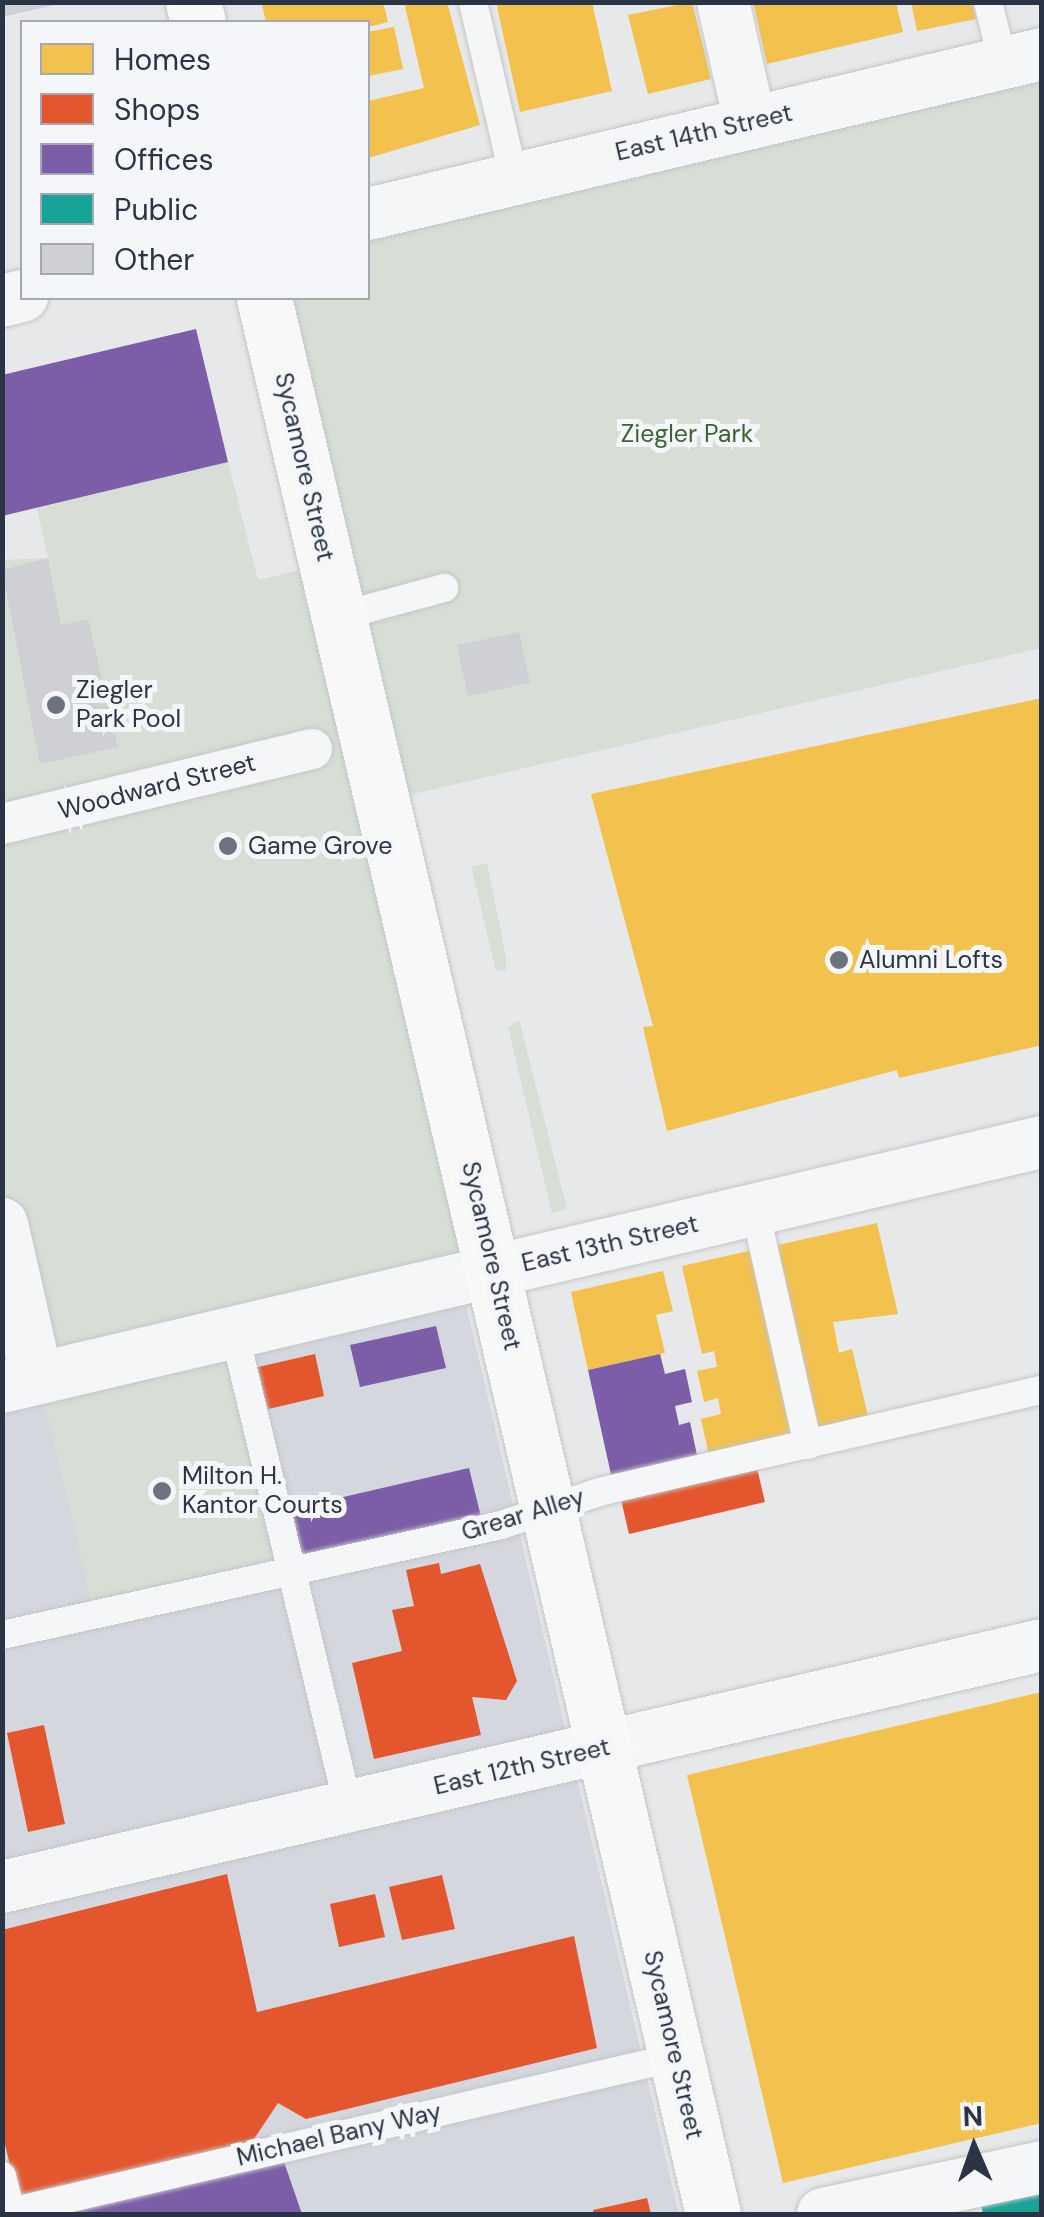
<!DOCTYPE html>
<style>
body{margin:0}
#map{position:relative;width:1044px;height:2217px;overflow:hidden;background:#e6e8ea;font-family:"DM Sans",sans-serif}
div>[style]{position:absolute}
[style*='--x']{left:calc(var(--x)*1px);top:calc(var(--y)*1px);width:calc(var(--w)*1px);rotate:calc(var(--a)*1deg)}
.built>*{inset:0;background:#d4d7dd}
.green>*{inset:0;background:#d6ded6}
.homes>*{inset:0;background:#f2c14e}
.shops>*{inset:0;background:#e4572e}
.offices>*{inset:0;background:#7b5ea7}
.public>*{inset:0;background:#17a398}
.building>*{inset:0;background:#ced0d3}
.roads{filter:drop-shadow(0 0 2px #c4c6c8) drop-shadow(0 0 2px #c4c6c8)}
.service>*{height:28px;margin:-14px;padding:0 14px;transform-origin:14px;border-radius:14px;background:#f5f6f7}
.pedestrian>*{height:40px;margin:-20px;padding:0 20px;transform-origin:20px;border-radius:20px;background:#f5f6f7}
.minor>*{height:52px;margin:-26px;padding:0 26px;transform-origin:26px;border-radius:26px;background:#f5f6f7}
.secondary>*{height:55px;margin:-27.5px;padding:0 27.5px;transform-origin:27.5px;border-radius:27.5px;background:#f8f8f8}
.dots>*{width:28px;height:28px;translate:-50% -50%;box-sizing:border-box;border:5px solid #f4f6f9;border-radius:50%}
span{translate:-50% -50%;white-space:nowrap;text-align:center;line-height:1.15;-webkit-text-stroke:10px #f4f6f9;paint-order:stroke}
.street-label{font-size:25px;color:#2b3445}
.park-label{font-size:25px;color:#3f6138}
.poi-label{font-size:25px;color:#2b3445}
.left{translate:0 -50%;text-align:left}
.frame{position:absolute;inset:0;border:5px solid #2b3445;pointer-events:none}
.legend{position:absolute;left:20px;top:20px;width:350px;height:280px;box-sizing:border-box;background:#f4f6f9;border:2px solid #a4a8b1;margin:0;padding:12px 18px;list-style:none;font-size:30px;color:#2b3445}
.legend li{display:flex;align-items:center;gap:20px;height:50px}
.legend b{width:50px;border:2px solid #a4a8b1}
.north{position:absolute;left:924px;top:2097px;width:100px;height:100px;-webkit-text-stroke:8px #f4f6f9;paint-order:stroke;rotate:358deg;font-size:28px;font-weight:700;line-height:40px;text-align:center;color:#2b3445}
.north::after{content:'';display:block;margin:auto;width:35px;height:45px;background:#2b3445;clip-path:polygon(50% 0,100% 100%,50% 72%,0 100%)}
</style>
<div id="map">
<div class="built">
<div style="clip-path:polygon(2px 1224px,49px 1419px,231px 1377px,225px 1347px,463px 1291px,679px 2214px,3px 2214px)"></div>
</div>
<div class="green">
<div style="clip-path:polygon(1041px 54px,1041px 648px,383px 801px,494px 1271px,234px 1331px,231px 1377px,274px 1563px,92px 1605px,3px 1225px,2px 560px,48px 558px,37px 508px,228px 462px,258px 580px,327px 564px,264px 298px,368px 298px,368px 214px)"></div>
<div style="clip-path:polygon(487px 863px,506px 957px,506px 970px,496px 971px,471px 866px)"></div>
<div style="clip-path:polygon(519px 1020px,567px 1209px,552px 1213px,508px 1027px)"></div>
</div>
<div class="homes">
<div style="clip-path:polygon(383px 2px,388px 22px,368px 27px,266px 22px,262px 5px)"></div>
<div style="clip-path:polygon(404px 2px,447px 2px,480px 125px,368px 158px,368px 101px,424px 88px)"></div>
<div style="clip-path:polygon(496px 2px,592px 2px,612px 91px,520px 112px)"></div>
<div style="clip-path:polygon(692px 2px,711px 79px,648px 94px,628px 15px)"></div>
<div style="clip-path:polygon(753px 2px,896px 2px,903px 32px,767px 64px)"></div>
<div style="clip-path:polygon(911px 2px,972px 2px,976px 19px,917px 31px)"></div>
<div style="clip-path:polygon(394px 27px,403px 69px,368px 76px,368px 32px)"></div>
<div style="clip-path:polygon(1042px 698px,1042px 1045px,899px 1078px,897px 1070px,667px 1131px,643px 1027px,653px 1026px,591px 794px)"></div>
<div style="clip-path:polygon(877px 1223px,898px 1314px,833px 1322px,839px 1353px,852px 1349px,869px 1420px,816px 1432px,773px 1246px)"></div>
<div style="clip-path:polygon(753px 1250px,796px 1440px,710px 1460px,701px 1419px,721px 1414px,718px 1398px,704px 1402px,697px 1371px,717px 1367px,714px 1351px,702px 1354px,682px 1266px)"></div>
<div style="clip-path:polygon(663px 1271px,673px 1311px,656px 1315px,665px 1353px,588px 1370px,571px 1292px)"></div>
<div style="clip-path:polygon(1042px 1692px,1042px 2123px,783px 2183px,687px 1775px)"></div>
</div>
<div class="shops">
<div style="clip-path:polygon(315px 1354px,324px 1396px,264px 1410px,254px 1368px)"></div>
<div style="clip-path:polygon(756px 1464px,765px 1502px,629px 1534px,620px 1495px)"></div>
<div style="clip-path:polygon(439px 1563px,441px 1574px,480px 1564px,517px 1681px,506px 1700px,472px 1697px,481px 1735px,374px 1759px,352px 1663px,402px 1651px,392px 1610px,414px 1606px,406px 1570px)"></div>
<div style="clip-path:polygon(44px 1725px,65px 1824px,28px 1832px,7px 1733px)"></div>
<div style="clip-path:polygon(227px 1874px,257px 2012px,574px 1936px,597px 2048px,306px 2119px,278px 2103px,250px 2145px,18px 2199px,2px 2132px,2px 1930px)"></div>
<div style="clip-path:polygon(442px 1875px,455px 1929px,402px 1940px,389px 1887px)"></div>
<div style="clip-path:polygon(375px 1894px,385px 1937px,339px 1947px,330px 1904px)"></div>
<div style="clip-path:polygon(647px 2198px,651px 2214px,594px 2214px,593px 2210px)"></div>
</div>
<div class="offices">
<div style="clip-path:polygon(196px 329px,228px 462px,2px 516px,2px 375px)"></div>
<div style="clip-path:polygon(436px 1326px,446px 1368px,360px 1387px,350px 1345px)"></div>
<div style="clip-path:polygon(660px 1354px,665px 1374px,685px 1369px,692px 1402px,675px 1406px,679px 1425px,690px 1422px,698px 1460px,612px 1479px,588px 1370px)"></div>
<div style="clip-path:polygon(469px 1468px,482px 1521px,300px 1563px,287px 1510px)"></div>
<div style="clip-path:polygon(284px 2162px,302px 2214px,29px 2214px)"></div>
</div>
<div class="public">
<div style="clip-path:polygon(1042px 2187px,1042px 2214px,983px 2214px,980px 2201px)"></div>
</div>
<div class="building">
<div style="clip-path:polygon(2px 2px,59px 2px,59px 4px,2px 17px)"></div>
<div style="clip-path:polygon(48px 558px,61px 625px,88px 619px,118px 747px,40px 764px,2px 570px)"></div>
<div style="clip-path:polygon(519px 632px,530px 683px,468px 696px,457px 645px)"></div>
</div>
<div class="roads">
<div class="service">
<div style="--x:473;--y:2;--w:181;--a:76.9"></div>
<div style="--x:988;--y:2;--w:62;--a:76"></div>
<div style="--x:340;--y:616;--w:108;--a:-15.1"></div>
<div style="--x:755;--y:1210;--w:241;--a:77.3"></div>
<div style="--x:234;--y:1331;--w:489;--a:76.5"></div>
<div style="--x:2;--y:1635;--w:511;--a:-12.43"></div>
<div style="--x:501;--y:1525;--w:103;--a:-18.6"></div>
<div style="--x:599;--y:1492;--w:455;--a:-13"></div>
<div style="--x:2;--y:2176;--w:37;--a:76"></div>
<div style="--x:2;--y:2214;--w:692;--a:-13.11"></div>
</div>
<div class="pedestrian">
<div style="--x:2;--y:824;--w:319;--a:-13.6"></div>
</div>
<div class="minor">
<div style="--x:723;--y:2;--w:123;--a:77.3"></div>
<div style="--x:368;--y:214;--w:693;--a:-13.35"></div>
<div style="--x:2;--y:301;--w:21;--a:-14"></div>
<div style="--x:2;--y:1224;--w:158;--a:77.2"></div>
<div style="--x:2;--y:1387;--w:1068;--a:-13.26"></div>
<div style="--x:2;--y:1887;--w:1068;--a:-13.1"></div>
<div style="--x:823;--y:2214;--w:224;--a:-12.1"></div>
</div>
<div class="secondary">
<div style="--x:193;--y:2;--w:21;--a:76"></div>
<div style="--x:264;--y:298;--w:1968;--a:76.81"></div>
</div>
</div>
<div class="dots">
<div style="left:56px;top:705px;background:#6c737f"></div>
<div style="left:228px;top:846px;background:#6c737f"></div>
<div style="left:839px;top:960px;background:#6c737f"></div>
<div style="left:162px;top:1491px;background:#6c737f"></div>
</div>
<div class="street-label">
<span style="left:704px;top:133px;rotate:-13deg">East 14th Street</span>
<span style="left:304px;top:467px;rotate:77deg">Sycamore Street</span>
<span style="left:157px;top:787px;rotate:-14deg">Woodward Street</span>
<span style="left:610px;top:1244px;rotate:-13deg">East 13th Street</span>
<span style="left:491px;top:1256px;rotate:77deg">Sycamore Street</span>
<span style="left:523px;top:1515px;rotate:-17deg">Grear Alley</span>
<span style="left:522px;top:1767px;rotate:-13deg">East 12th Street</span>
<span style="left:673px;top:2045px;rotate:77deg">Sycamore Street</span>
<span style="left:339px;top:2135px;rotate:-13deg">Michael Bany Way</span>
</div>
<div class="park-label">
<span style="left:687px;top:434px">Ziegler Park</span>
</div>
<div class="poi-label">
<span class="left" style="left:76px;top:705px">Ziegler<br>Park Pool</span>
<span class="left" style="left:248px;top:846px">Game Grove</span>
<span class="left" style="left:859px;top:960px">Alumni Lofts</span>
<span class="left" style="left:182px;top:1491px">Milton H.<br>Kantor Courts</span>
</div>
<div class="frame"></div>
<ul class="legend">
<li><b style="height:28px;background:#f2c14e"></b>Homes</li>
<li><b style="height:28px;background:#e4572e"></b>Shops</li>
<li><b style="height:28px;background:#7b5ea7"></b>Offices</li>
<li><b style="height:28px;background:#17a398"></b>Public</li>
<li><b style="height:28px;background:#ced0d3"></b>Other</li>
</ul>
<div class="north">N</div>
</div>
